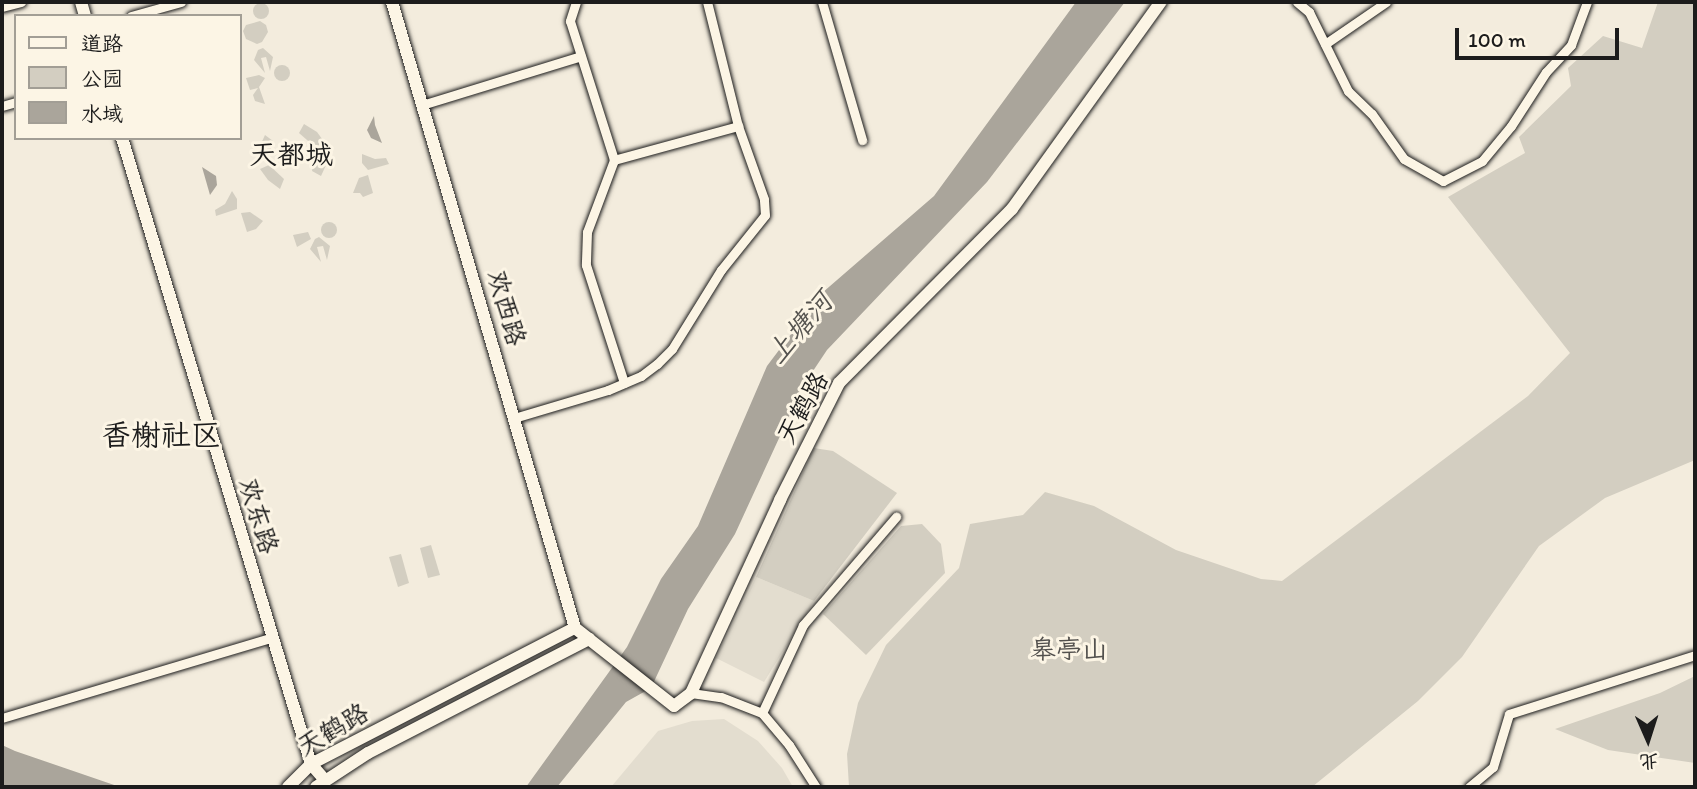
<!DOCTYPE html>
<meta charset="utf-8">
<style>
body{margin:0}
#map{position:relative;width:1697px;height:789px;overflow:hidden;background:#f3ecdd;font-family:Itim,"LXGW WenKai TC",sans-serif}
div>[style]{position:absolute}
[style*='--x']{left:calc(var(--x)*1px);top:calc(var(--y)*1px);width:calc(var(--w)*1px);rotate:calc(var(--a)*1deg)}
.built>*{inset:0;background:#e3ddcf}
.green>*{inset:0;background:#d3cec1}
.round{border-radius:50%}
.water>*{inset:0;background:#aaa59b}
.roads{filter:drop-shadow(0 0 2px #1c1c1c) drop-shadow(0 0 2px #1c1c1c)}
.street>*{height:9px;margin:-4.5px;padding:0 4.5px;transform-origin:4.5px;border-radius:4.5px;background:#fcf5e5}
.secondary>*{height:12px;margin:-6px;padding:0 6px;transform-origin:6px;border-radius:6px;background:#fcf5e5}
span{translate:-50% -50%;white-space:nowrap;text-align:center;line-height:1.15;-webkit-text-stroke:6px #fcf5e5;paint-order:stroke}
.street-label{font-size:26px;color:#1c1c1c}
.park-label{font-size:26px;color:#53514e}
.neighbourhood-label{font-size:28px;color:#1c1c1c}
.water-label{font-size:28px;color:#55534f;font-style:italic}
.quarter-label{font-size:30px;color:#1c1c1c}
.frame{position:absolute;inset:0;border:4px solid #1c1c1c;pointer-events:none}
.legend{position:absolute;left:14px;top:14px;width:228px;height:126px;box-sizing:border-box;background:#fcf5e5;border:2px solid #a29e95;margin:0;padding:9px 12px;list-style:none;font-size:21px;color:#1c1c1c}
.legend li{display:flex;align-items:center;gap:14px;height:35px}
.legend b{width:35px;border:2px solid #a29e95}
.north{position:absolute;left:1613px;top:705px;width:70px;height:70px;-webkit-text-stroke:5px #fcf5e5;paint-order:stroke;rotate:177deg;font-size:19px;font-weight:700;line-height:28px;text-align:center;color:#1c1c1c}
.north::after{content:'';display:block;margin:auto;width:24px;height:32px;background:#1c1c1c;clip-path:polygon(50% 0,100% 100%,50% 72%,0 100%)}
.scale{position:absolute;left:1455px;top:28px;width:164px;height:32px;box-sizing:border-box;border:4px solid #1c1c1c;border-top:0;padding-left:9px;font-size:21px;line-height:24px;white-space:nowrap;color:#1c1c1c;-webkit-text-stroke:5px #fcf5e5;paint-order:stroke}
</style>
<div id="map">
<div class="built">
<div style="clip-path:polygon(756px 577px,814px 601px,764px 682px,716px 658px)"></div>
<div style="clip-path:polygon(724px 719px,758px 741px,782px 768px,793px 787px,611px 787px,658px 731px,692px 721px)"></div>
</div>
<div class="green">
<div style="clip-path:polygon(1658px 2px,1695px 2px,1695px 460px,1605px 498px,1539px 546px,1462px 657px,1418px 701px,1312px 787px,849px 787px,847px 754px,858px 703px,886px 645px,959px 568px,970px 524px,1023px 515px,1045px 492px,1094px 506px,1176px 550px,1261px 579px,1282px 581px,1528px 396px,1570px 353px,1448px 197px,1525px 153px,1519px 137px,1571px 86px,1568px 68px,1603px 36px,1642px 48px)"></div>
<div class="round" style="left:253px;top:3px;width:16px;height:16px"></div>
<div style="clip-path:polygon(260px 21px,266px 25px,268px 32px,262px 42px,257px 44px,246px 39px,243px 31px,246px 25px)"></div>
<div style="clip-path:polygon(263px 48px,273px 57px,270px 71px,266px 57px,261px 58px,265px 73px,254px 60px,258px 50px)"></div>
<div class="round" style="left:274px;top:65px;width:16px;height:16px"></div>
<div style="clip-path:polygon(259px 75px,265px 78px,259px 87px,265px 104px,255px 101px,253px 95px,258px 88px,250px 90px,246px 78px)"></div>
<div style="clip-path:polygon(304px 124px,317px 132px,325px 143px,315px 147px,299px 133px)"></div>
<div style="clip-path:polygon(265px 135px,273px 141px,268px 159px,258px 161px,260px 146px)"></div>
<div style="clip-path:polygon(326px 149px,327px 163px,321px 176px,312px 171px,316px 152px)"></div>
<div style="clip-path:polygon(362px 154px,375px 159px,386px 158px,389px 164px,368px 170px,362px 163px)"></div>
<div style="clip-path:polygon(269px 165px,284px 179px,280px 189px,268px 180px,260px 169px)"></div>
<div style="clip-path:polygon(368px 175px,373px 193px,363px 197px,360px 193px,353px 193px,359px 178px)"></div>
<div style="clip-path:polygon(232px 191px,237px 199px,237px 209px,216px 216px,215px 210px,225px 204px)"></div>
<div style="clip-path:polygon(250px 212px,263px 221px,256px 229px,247px 232px,241px 213px)"></div>
<div class="round" style="left:321px;top:222px;width:16px;height:16px"></div>
<div style="clip-path:polygon(308px 232px,311px 239px,297px 247px,293px 235px)"></div>
<div style="clip-path:polygon(319px 237px,330px 246px,327px 260px,323px 246px,317px 247px,321px 262px,310px 249px,315px 239px)"></div>
<div style="clip-path:polygon(814px 448px,833px 451px,897px 493px,814px 601px,756px 577px)"></div>
<div style="clip-path:polygon(922px 524px,941px 544px,945px 573px,866px 655px,823px 614px,901px 526px)"></div>
<div style="clip-path:polygon(431px 545px,440px 575px,428px 578px,420px 548px)"></div>
<div style="clip-path:polygon(401px 554px,409px 583px,398px 587px,389px 557px)"></div>
<div style="clip-path:polygon(1695px 676px,1695px 763px,1608px 750px,1555px 729px,1660px 693px)"></div>
</div>
<div class="water">
<div style="clip-path:polygon(1076px 2px,1125px 2px,987px 182px,827px 350px,803px 386px,735px 534px,688px 609px,651px 688px,626px 702px,557px 787px,526px 787px,627px 647px,661px 579px,698px 526px,767px 366px,822px 293px,934px 196px)"></div>
<div style="clip-path:polygon(374px 116px,375px 125px,382px 143px,371px 138px,367px 130px)"></div>
<div style="clip-path:polygon(202px 167px,216px 176px,217px 185px,210px 195px)"></div>
<div style="clip-path:polygon(2px 745px,15px 751px,120px 787px,2px 787px)"></div>
</div>
<div class="roads">
<div class="street">
<div style="--x:576;--y:2;--w:20;--a:108"></div>
<div style="--x:570;--y:21;--w:146;--a:72.4"></div>
<div style="--x:614;--y:160;--w:77;--a:110.6"></div>
<div style="--x:587;--y:232;--w:33;--a:92"></div>
<div style="--x:586;--y:265;--w:124;--a:72.1"></div>
<div style="--x:822;--y:2;--w:144;--a:73.8"></div>
<div style="--x:1297;--y:2;--w:16;--a:40"></div>
<div style="--x:1309;--y:12;--w:88;--a:63.7"></div>
<div style="--x:1348;--y:91;--w:33;--a:44"></div>
<div style="--x:1372;--y:114;--w:55;--a:54.6"></div>
<div style="--x:1404;--y:159;--w:45;--a:29.4"></div>
<div style="--x:1443;--y:181;--w:44;--a:-27.1"></div>
<div style="--x:1482;--y:161;--w:45;--a:-50.4"></div>
<div style="--x:1511;--y:126;--w:64;--a:-57.1"></div>
<div style="--x:1546;--y:72;--w:37;--a:-47"></div>
<div style="--x:1571;--y:45;--w:46;--a:-69.6"></div>
<div style="--x:2;--y:7;--w:20;--a:-15"></div>
<div style="--x:131;--y:16;--w:52;--a:-15.6"></div>
<div style="--x:1325;--y:44;--w:74;--a:-34.5"></div>
<div style="--x:422;--y:105;--w:166;--a:-17.1"></div>
<div style="--x:2;--y:106;--w:15;--a:-16"></div>
<div style="--x:614;--y:160;--w:129;--a:-15.3"></div>
<div style="--x:514;--y:418;--w:98;--a:-16.6"></div>
<div style="--x:608;--y:390;--w:36;--a:-23"></div>
<div style="--x:641;--y:376;--w:20;--a:-37"></div>
<div style="--x:657;--y:364;--w:21;--a:-45"></div>
<div style="--x:672;--y:349;--w:93;--a:-58.2"></div>
<div style="--x:721;--y:270;--w:70;--a:-51.3"></div>
<div style="--x:765;--y:215;--w:16;--a:-94"></div>
<div style="--x:764;--y:199;--w:77;--a:-109.6"></div>
<div style="--x:738;--y:126;--w:128;--a:-104"></div>
<div style="--x:691;--y:693;--w:30;--a:8"></div>
<div style="--x:721;--y:697;--w:44;--a:21.3"></div>
<div style="--x:762;--y:713;--w:42;--a:49.8"></div>
<div style="--x:789;--y:745;--w:50;--a:57.3"></div>
<div style="--x:762;--y:713;--w:97;--a:-65"></div>
<div style="--x:803;--y:625;--w:143;--a:-49.3"></div>
<div style="--x:2;--y:718;--w:281;--a:-16.6"></div>
<div style="--x:1469;--y:787;--w:31;--a:-40"></div>
<div style="--x:1493;--y:767;--w:55;--a:-73.2"></div>
<div style="--x:1509;--y:714;--w:195;--a:-17.6"></div>
</div>
<div class="secondary">
<div style="--x:81;--y:2;--w:15;--a:74"></div>
<div style="--x:392;--y:2;--w:652;--a:73.7"></div>
<div style="--x:122;--y:138;--w:654;--a:73.2"></div>
<div style="--x:311;--y:764;--w:21;--a:49"></div>
<div style="--x:575;--y:628;--w:126;--a:38.2"></div>
<div style="--x:674;--y:706;--w:21;--a:-37"></div>
<div style="--x:691;--y:693;--w:213;--a:-65.2"></div>
<div style="--x:780;--y:500;--w:131;--a:-63.2"></div>
<div style="--x:839;--y:383;--w:245;--a:-45.2"></div>
<div style="--x:1012;--y:209;--w:255;--a:-54.3"></div>
<div style="--x:288;--y:787;--w:33;--a:-45"></div>
<div style="--x:311;--y:764;--w:297;--a:-27.3"></div>
<div style="--x:316;--y:787;--w:62;--a:-33.2"></div>
<div style="--x:368;--y:753;--w:249;--a:-27.3"></div>
</div>
</div>
<div class="street-label">
<span style="left:506px;top:308px;rotate:74deg">欢西路</span>
<span style="left:803px;top:408px;rotate:-61deg">天鹤路</span>
<span style="left:258px;top:516px;rotate:73deg">欢东路</span>
<span style="left:333px;top:730px;rotate:-30deg">天鹤路</span>
</div>
<div class="park-label">
<span style="left:1069px;top:650px">皋亭山</span>
</div>
<div class="neighbourhood-label">
<span style="left:291px;top:154px">天都城</span>
</div>
<div class="water-label">
<span style="left:799px;top:327px;rotate:-49deg">上塘河</span>
</div>
<div class="quarter-label">
<span style="left:161px;top:435px">香榭社区</span>
</div>
<div class="frame"></div>
<ul class="legend">
<li><b style="height:9px;background:#fcf5e5"></b>道路</li>
<li><b style="height:19px;background:#d3cec1"></b>公园</li>
<li><b style="height:19px;background:#aaa59b"></b>水域</li>
</ul>
<div class="north">北</div>
<div class="scale">100 m</div>
</div>
